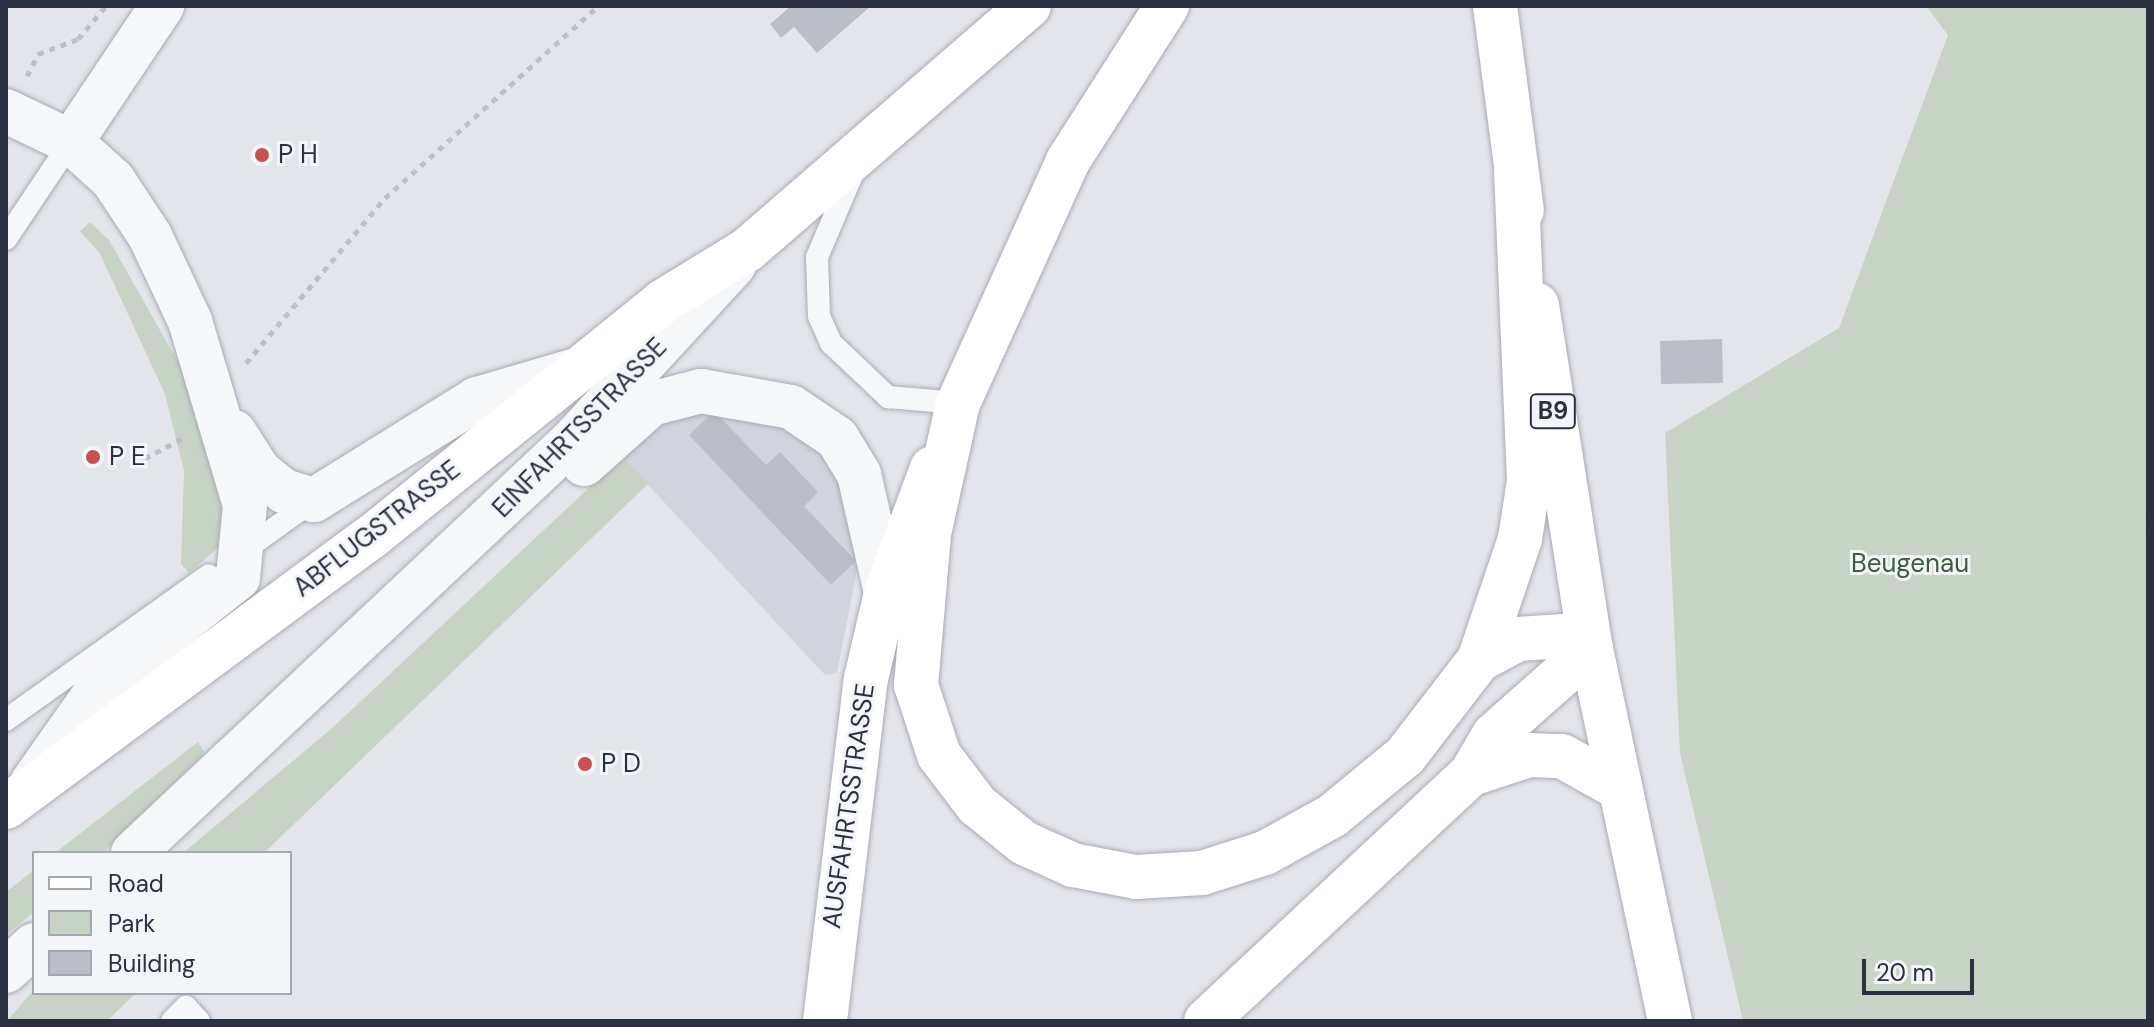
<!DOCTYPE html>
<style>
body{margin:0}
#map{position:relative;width:2154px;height:1027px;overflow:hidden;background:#e4e5eb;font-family:"DM Sans",sans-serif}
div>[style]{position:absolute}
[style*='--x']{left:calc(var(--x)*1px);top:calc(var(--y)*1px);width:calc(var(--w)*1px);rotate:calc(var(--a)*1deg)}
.built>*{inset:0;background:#d2d4dd}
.green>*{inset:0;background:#c7d4c5}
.building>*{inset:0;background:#bbbec7}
.path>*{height:5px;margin-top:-2.5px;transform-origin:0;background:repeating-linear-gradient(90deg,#bdc0c6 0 6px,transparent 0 12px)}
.roads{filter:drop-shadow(0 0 2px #a9abb5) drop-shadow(0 0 2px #a9abb5)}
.lane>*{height:22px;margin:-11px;padding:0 11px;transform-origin:11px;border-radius:11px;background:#f6f7f9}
.street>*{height:44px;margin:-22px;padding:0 22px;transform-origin:22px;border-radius:22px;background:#f6f7f9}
.secondary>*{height:44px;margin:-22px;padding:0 22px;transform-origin:22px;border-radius:22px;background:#fff}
.primary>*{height:44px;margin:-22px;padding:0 22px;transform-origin:22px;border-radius:22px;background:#fff}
.highway>*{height:44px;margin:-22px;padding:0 22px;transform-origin:22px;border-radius:22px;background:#fff}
.dots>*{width:22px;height:22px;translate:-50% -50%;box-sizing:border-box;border:4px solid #f3f5f8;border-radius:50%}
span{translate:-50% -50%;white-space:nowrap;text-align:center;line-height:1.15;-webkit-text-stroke:6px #f3f5f8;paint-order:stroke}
.shield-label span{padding:2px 6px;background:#f3f5f8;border:2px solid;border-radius:6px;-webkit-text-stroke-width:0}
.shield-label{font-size:24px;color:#2c3142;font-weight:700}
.poi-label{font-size:26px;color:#2c3142}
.left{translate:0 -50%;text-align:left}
.street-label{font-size:26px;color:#2c3142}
.park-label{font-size:26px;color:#3b5e3a}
.frame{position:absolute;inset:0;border:8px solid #2c3142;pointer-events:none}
.legend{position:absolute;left:32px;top:851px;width:260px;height:144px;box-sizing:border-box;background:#f3f5f8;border:2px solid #a3a7af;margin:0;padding:10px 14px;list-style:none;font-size:24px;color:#2c3142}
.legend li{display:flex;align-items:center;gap:16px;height:40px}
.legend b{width:40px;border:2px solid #a3a7af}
.scale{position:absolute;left:1862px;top:959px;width:112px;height:36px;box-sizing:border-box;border:4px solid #2c3142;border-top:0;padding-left:10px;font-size:24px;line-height:28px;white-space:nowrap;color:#2c3142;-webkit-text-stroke:6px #f3f5f8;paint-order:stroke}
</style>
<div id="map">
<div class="built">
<div style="clip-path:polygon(692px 411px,792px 425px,845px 477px,860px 555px,837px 673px,825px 675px,622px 457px,645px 433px)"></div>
</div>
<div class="green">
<div style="clip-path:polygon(1926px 6px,2148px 6px,2148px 1021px,1743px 1021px,1680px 753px,1665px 433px,1839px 328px,1948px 35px)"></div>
<div style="clip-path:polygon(90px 222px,109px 240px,186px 376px,227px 494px,220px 546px,189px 573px,181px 564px,184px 471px,165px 394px,100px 254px,80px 231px)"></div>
<div style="clip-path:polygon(622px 457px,649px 483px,264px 853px,183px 853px,330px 730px)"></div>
<div style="clip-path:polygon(198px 742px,205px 753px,103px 853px,55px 853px)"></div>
<div style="clip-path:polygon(34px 870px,34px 912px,6px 935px,6px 892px)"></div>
<div style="clip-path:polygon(34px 990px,34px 993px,136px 993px,107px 1021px,7px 1021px)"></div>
</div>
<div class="building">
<div style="clip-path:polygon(791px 6px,871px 6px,817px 53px,794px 27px,781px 38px,770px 24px)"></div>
<div style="clip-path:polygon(1722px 339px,1723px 383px,1661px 384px,1660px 341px)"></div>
<div style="clip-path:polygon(714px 411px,766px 465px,780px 452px,818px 492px,804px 506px,856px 561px,831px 585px,689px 435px)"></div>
</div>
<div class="path">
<div style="--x:27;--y:76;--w:25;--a:-63"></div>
<div style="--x:38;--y:54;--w:43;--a:-20.6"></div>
<div style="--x:78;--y:39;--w:43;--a:-49.7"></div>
<div style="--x:246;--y:363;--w:216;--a:-49.9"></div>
<div style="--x:385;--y:198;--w:287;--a:-42"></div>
<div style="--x:134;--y:464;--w:55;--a:-28"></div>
<div style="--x:2148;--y:514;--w:21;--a:90"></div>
</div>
<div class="roads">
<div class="lane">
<div style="--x:855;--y:168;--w:97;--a:113.1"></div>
<div style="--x:817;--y:257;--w:59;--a:88.1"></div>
<div style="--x:819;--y:316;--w:30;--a:66"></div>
<div style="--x:831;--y:343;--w:79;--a:43.5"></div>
<div style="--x:888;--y:397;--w:70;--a:4.9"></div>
<div style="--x:6;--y:239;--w:117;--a:-56.2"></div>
<div style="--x:240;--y:553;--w:91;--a:-35.6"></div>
<div style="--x:6;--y:720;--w:249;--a:-35.5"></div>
<div style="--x:172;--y:1021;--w:20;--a:-45"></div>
<div style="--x:186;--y:1007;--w:19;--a:47"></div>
</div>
<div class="street">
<div style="--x:6;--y:111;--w:72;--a:25.5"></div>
<div style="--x:71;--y:142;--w:57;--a:42.1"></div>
<div style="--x:113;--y:180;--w:67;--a:56.5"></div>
<div style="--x:150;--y:236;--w:94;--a:64.8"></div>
<div style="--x:190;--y:321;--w:192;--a:73.4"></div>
<div style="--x:245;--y:505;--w:73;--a:95.5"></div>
<div style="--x:238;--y:578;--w:177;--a:141.6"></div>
<div style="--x:99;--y:688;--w:116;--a:125.2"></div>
<div style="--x:71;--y:142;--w:164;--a:-56.2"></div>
<div style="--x:234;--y:432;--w:46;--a:57.3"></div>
<div style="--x:259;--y:471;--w:32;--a:39"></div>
<div style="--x:284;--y:491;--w:31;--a:17"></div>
<div style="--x:314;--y:500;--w:192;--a:-31.8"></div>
<div style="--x:477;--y:399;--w:100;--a:-16.3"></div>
<div style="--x:584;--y:464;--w:90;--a:-41.8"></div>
<div style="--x:651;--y:404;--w:52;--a:-14.6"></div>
<div style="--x:701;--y:391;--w:91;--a:10.1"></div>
<div style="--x:791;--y:407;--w:55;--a:34"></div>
<div style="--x:837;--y:438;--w:42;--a:58.6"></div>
<div style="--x:859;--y:474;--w:122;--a:77.2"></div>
<div style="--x:133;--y:853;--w:603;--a:-43.19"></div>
<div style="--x:573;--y:440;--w:238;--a:-47.4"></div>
<div style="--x:6;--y:971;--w:38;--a:-43"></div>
</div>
<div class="secondary">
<div style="--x:6;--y:807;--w:453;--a:-36.5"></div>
<div style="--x:370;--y:538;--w:375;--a:-38.9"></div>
<div style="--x:662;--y:302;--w:100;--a:-31.5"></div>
<div style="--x:747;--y:250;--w:373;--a:-40.9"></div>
<div style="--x:825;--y:1021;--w:344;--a:-83.2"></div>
<div style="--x:866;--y:679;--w:88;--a:-76.9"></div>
<div style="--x:886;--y:593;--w:133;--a:-69.8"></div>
</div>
<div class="primary">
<div style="--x:1495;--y:6;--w:206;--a:82.5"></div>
<div style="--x:1537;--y:305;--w:348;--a:81.1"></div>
<div style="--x:1591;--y:649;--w:380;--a:78"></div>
<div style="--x:1471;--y:774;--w:61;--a:-18.1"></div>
<div style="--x:1529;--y:755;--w:33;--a:2"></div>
<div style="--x:1562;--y:756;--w:65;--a:29.3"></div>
<div style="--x:1206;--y:1021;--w:362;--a:-43"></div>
<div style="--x:1471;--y:774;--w:45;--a:-59.5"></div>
<div style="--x:1494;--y:735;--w:130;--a:-41.6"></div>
</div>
<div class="highway">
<div style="--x:1167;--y:6;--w:184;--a:122.6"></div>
<div style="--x:1068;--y:161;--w:266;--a:114.4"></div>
<div style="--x:958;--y:403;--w:134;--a:102.5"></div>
<div style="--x:929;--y:534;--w:152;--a:94.9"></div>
<div style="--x:916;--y:685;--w:74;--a:71.8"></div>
<div style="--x:939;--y:755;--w:63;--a:52.8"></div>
<div style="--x:977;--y:805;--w:60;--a:39"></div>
<div style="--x:1024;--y:843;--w:54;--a:24.2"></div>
<div style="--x:1073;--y:865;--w:64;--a:10.8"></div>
<div style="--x:1136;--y:877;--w:66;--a:-3.5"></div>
<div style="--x:1202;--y:873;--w:66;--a:-17.6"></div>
<div style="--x:1265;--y:853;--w:77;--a:-28.9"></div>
<div style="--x:1332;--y:816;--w:94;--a:-39.4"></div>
<div style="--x:1405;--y:756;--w:121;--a:-52.4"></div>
<div style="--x:1479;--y:660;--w:128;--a:-71.3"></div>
<div style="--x:1520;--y:539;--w:59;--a:-81.2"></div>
<div style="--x:1529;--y:481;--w:307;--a:-92.4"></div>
<div style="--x:1479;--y:660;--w:44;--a:-28.3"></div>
<div style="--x:1518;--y:639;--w:45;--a:-3.8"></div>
<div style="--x:1563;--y:636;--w:31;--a:25"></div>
</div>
</div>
<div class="dots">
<div style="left:262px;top:155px;background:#c95050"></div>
<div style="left:93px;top:457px;background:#c95050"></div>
<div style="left:585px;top:764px;background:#c95050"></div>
</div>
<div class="shield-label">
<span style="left:1553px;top:411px">B9</span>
</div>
<div class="poi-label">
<span class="left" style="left:278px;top:155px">P H</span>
<span class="left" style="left:109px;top:457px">P E</span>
<span class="left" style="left:601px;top:764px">P D</span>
</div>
<div class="street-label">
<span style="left:580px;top:428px;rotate:-46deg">EINFAHRTSSTRASSE</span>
<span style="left:377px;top:529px;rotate:-38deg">ABFLUGSTRASSE</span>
<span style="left:849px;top:806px;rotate:-82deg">AUSFAHRTSSTRASSE</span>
</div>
<div class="park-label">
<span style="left:1910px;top:564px">Beugenau</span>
</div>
<div class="frame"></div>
<ul class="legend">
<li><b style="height:10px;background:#fff"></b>Road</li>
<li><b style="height:22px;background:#c7d4c5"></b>Park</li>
<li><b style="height:22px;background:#bbbec7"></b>Building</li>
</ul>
<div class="scale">20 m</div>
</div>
